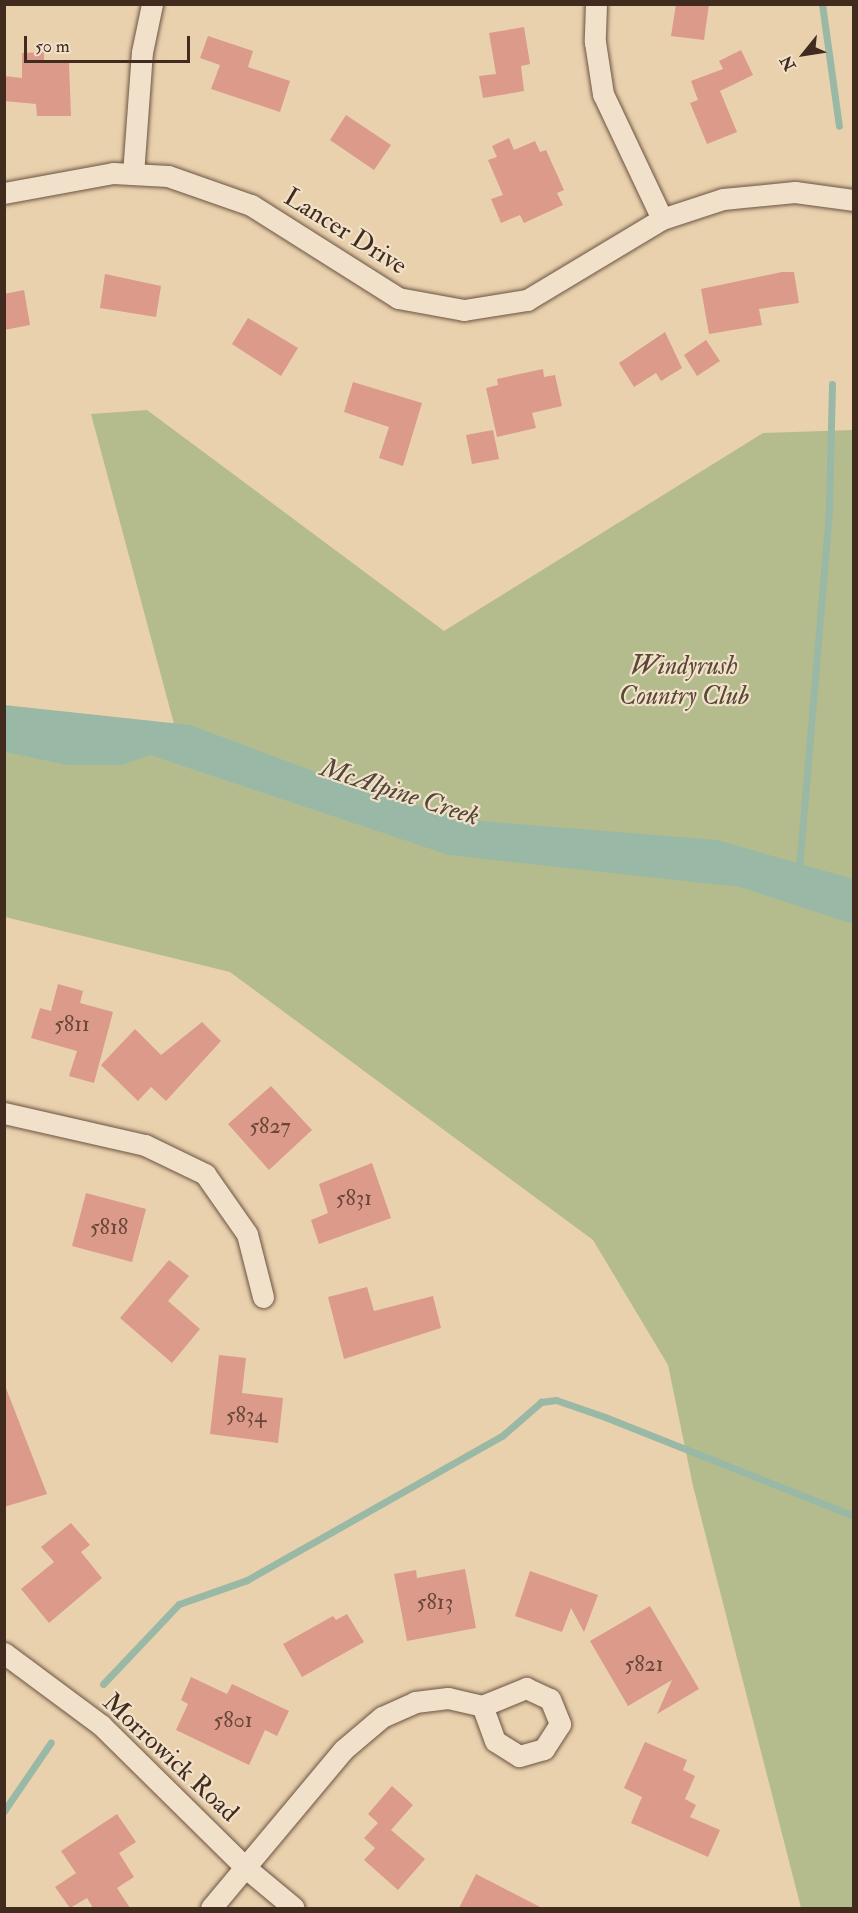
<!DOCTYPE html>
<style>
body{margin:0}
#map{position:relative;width:858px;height:1913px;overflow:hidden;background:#ead1ae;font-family:"IM FELL Double Pica",serif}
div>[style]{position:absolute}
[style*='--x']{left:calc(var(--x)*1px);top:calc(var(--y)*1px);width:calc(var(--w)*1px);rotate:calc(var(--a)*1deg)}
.green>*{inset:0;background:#b4bc8d}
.water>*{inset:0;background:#99b8a5}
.stream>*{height:7px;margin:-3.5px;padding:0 3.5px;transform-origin:3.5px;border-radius:3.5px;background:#99b8a5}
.building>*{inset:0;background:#db9a8a}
.roads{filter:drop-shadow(0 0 2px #6b5442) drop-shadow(0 0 2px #6b5442)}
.street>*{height:21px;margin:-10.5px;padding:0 10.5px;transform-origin:10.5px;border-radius:10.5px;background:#f1e1ca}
span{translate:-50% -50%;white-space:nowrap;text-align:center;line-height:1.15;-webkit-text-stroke:4.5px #f1e1ca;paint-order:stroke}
.number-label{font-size:22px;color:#684739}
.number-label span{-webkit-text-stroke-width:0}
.street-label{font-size:26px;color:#412b1e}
.park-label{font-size:26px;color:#584834;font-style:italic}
.water-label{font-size:27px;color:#534739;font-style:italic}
.frame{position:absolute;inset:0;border:6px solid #412b1e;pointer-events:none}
.north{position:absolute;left:774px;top:24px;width:60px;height:60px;-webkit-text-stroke:4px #f1e1ca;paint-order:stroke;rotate:240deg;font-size:16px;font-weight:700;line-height:24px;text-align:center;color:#412b1e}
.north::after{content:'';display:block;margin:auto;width:21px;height:27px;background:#412b1e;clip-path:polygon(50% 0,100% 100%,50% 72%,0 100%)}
.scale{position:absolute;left:24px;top:36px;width:166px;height:27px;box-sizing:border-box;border:3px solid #412b1e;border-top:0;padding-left:8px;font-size:18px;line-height:21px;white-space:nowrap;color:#412b1e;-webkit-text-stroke:4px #f1e1ca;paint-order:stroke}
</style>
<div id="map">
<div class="green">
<div style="clip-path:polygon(147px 410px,444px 631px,763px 433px,853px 430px,853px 1908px,801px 1908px,693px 1486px,668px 1365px,593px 1240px,230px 972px,5px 917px,5px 727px,178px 739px,91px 414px)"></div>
</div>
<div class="water">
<div style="clip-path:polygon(4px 705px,190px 725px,377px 795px,481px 821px,717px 840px,853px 879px,853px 924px,740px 887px,449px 855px,150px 755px,122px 765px,68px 765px,5px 752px)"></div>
</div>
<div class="stream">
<div style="--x:822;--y:4;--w:123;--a:82.1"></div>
<div style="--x:799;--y:869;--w:362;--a:-85.2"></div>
<div style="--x:829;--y:508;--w:124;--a:-88.6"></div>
<div style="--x:103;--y:1684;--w:110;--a:-46.5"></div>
<div style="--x:179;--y:1604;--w:72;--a:-19.4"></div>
<div style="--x:247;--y:1580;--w:293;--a:-29.5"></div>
<div style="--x:502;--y:1436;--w:52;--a:-41.1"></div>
<div style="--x:541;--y:1402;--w:15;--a:-8"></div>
<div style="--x:556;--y:1400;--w:52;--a:19.1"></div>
<div style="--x:605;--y:1417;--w:268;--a:21.7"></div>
<div style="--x:4;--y:1811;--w:83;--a:-55.7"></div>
</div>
<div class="building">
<div style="clip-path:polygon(676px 4px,709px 4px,704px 40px,671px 36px)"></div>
<div style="clip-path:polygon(524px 27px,530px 64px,521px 66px,524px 91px,483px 98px,479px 76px,496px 74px,489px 33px)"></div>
<div style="clip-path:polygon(208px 36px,253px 51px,248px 67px,290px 81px,280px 112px,211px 89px,220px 65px,200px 58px)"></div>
<div style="clip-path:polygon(741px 50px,753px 75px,720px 91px,737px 132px,707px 144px,690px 103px,698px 100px,691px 81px,723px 69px,719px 61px)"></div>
<div style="clip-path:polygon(44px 52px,44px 63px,69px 63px,71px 116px,37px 116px,36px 104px,4px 101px,4px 76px,22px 78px,22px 53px)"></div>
<div style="clip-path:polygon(346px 115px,391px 145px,374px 170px,330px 140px)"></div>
<div style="clip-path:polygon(509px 138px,514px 150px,535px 141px,540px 152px,546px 150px,564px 190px,557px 193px,563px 205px,524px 223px,520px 215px,501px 223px,491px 199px,503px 195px,488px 160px,497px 157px,492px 146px)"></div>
<div style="clip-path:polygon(782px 272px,794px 272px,799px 303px,759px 309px,762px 325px,709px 334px,701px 289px)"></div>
<div style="clip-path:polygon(105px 274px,161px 286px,156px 317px,100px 308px)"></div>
<div style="clip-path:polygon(24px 290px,30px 325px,4px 330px,4px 294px)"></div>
<div style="clip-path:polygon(248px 318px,298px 348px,281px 376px,232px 344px)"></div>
<div style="clip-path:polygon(665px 332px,682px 368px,661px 381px,656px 373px,634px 387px,619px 363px)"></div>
<div style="clip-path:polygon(706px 340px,720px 361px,697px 376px,684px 355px)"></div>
<div style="clip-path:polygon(543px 369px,544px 377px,555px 375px,562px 406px,532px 413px,536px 428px,497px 437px,486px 388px,498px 385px,497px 379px)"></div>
<div style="clip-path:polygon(353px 382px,422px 403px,403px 466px,379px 458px,389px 427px,344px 412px)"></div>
<div style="clip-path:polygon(493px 430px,499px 459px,472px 464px,466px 435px)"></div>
<div style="clip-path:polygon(58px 984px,83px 991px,80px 1003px,113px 1012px,94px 1083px,69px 1076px,77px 1051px,31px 1038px,40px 1008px,51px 1011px)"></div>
<div style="clip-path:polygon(202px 1022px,221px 1041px,166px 1101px,151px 1087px,138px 1101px,101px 1065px,135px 1029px,161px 1055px)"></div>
<div style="clip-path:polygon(271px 1086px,312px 1130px,269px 1170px,228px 1124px)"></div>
<div style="clip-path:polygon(372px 1163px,391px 1218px,319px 1244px,311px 1220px,328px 1213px,319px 1184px)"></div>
<div style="clip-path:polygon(86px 1193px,146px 1209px,132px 1262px,72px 1246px)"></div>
<div style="clip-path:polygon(169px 1260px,189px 1276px,168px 1301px,200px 1329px,172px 1363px,120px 1318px)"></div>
<div style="clip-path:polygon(367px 1287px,374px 1311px,433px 1296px,441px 1328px,344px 1359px,328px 1297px)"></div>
<div style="clip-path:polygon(219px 1355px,246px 1358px,242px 1393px,283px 1398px,278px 1443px,210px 1434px)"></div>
<div style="clip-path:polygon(4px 1383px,47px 1494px,4px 1507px)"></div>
<div style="clip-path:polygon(71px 1523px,90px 1545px,81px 1552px,102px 1578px,49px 1623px,21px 1589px,54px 1562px,41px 1547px)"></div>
<div style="clip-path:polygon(465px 1569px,476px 1628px,407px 1641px,394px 1574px,416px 1570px,417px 1578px)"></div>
<div style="clip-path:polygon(530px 1571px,598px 1595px,584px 1632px,571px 1608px,562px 1632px,515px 1616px)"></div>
<div style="clip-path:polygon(650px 1606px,699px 1689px,657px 1714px,672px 1680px,628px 1706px,590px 1641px)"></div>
<div style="clip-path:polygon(347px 1614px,364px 1642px,302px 1677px,283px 1644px,333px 1616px,336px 1620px)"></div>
<div style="clip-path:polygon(191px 1677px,227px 1694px,232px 1684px,289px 1711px,277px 1736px,265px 1730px,249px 1765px,176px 1730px,188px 1704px,181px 1700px)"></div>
<div style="clip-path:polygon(645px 1742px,687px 1760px,683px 1770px,695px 1776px,685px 1799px,696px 1805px,690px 1817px,720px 1830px,708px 1857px,631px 1823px,642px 1797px,624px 1788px)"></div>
<div style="clip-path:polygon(392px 1786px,413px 1805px,391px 1830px,425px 1859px,398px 1890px,364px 1860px,375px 1848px,364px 1838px,378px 1823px,368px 1814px)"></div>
<div style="clip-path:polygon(117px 1814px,136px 1842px,119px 1853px,134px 1877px,117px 1888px,130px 1908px,93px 1908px,87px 1898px,70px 1908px,55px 1887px,76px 1873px,61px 1851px)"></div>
<div style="clip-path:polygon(476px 1874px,542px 1908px,459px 1908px)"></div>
</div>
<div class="roads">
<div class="street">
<div style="--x:596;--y:4;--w:38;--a:92"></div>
<div style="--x:595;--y:42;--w:53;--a:81.3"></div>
<div style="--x:603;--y:94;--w:138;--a:64.7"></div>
<div style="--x:133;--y:174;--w:122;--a:-85.8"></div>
<div style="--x:142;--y:52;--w:49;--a:-78.2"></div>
<div style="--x:4;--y:193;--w:111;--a:-10.4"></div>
<div style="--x:113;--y:173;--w:55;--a:3.1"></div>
<div style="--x:168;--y:176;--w:88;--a:19.3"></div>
<div style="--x:251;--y:205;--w:174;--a:32.3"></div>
<div style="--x:398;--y:298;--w:67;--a:10.3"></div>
<div style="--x:464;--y:310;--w:64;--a:-9"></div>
<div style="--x:527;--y:300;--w:157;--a:-31"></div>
<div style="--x:662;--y:219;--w:64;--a:-18.2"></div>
<div style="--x:723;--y:199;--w:72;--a:-5.6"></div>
<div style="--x:795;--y:192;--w:60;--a:7.7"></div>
<div style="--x:4;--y:1113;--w:145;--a:12.8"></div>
<div style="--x:145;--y:1145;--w:67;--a:25.8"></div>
<div style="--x:205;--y:1174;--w:73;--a:55"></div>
<div style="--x:247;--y:1234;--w:65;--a:75.7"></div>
<div style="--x:4;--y:1653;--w:121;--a:36.6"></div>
<div style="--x:101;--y:1725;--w:204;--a:44.6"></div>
<div style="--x:246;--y:1868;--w:62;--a:39.8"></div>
<div style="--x:211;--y:1908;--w:206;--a:-50.1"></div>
<div style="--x:343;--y:1750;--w:51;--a:-40.2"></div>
<div style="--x:382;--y:1717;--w:36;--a:-24"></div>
<div style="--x:415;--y:1702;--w:33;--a:-7"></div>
<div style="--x:448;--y:1698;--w:35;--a:13"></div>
<div style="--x:482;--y:1706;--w:48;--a:-22.2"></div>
<div style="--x:526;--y:1688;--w:26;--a:25"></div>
<div style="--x:550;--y:1699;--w:27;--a:68"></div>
<div style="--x:560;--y:1724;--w:30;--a:123"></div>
<div style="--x:544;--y:1749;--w:26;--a:164"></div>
<div style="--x:519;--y:1756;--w:28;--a:-148"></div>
<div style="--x:495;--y:1741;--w:37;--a:-110"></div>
</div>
</div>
<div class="number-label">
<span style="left:72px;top:1025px">5811</span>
<span style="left:270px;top:1127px">5827</span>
<span style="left:354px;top:1199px">5831</span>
<span style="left:109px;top:1228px">5818</span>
<span style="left:246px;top:1416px">5834</span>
<span style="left:435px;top:1603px">5813</span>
<span style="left:644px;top:1665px">5821</span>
<span style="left:233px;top:1721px">5801</span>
</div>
<div class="street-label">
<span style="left:345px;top:232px;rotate:32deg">Lancer Drive</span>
<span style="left:170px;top:1758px;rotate:43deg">Morrowick Road</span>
</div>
<div class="park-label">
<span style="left:684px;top:682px">Windyrush<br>Country Club</span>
</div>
<div class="water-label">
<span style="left:400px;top:792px;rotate:18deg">McAlpine Creek</span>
</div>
<div class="frame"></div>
<div class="north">N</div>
<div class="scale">50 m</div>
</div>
